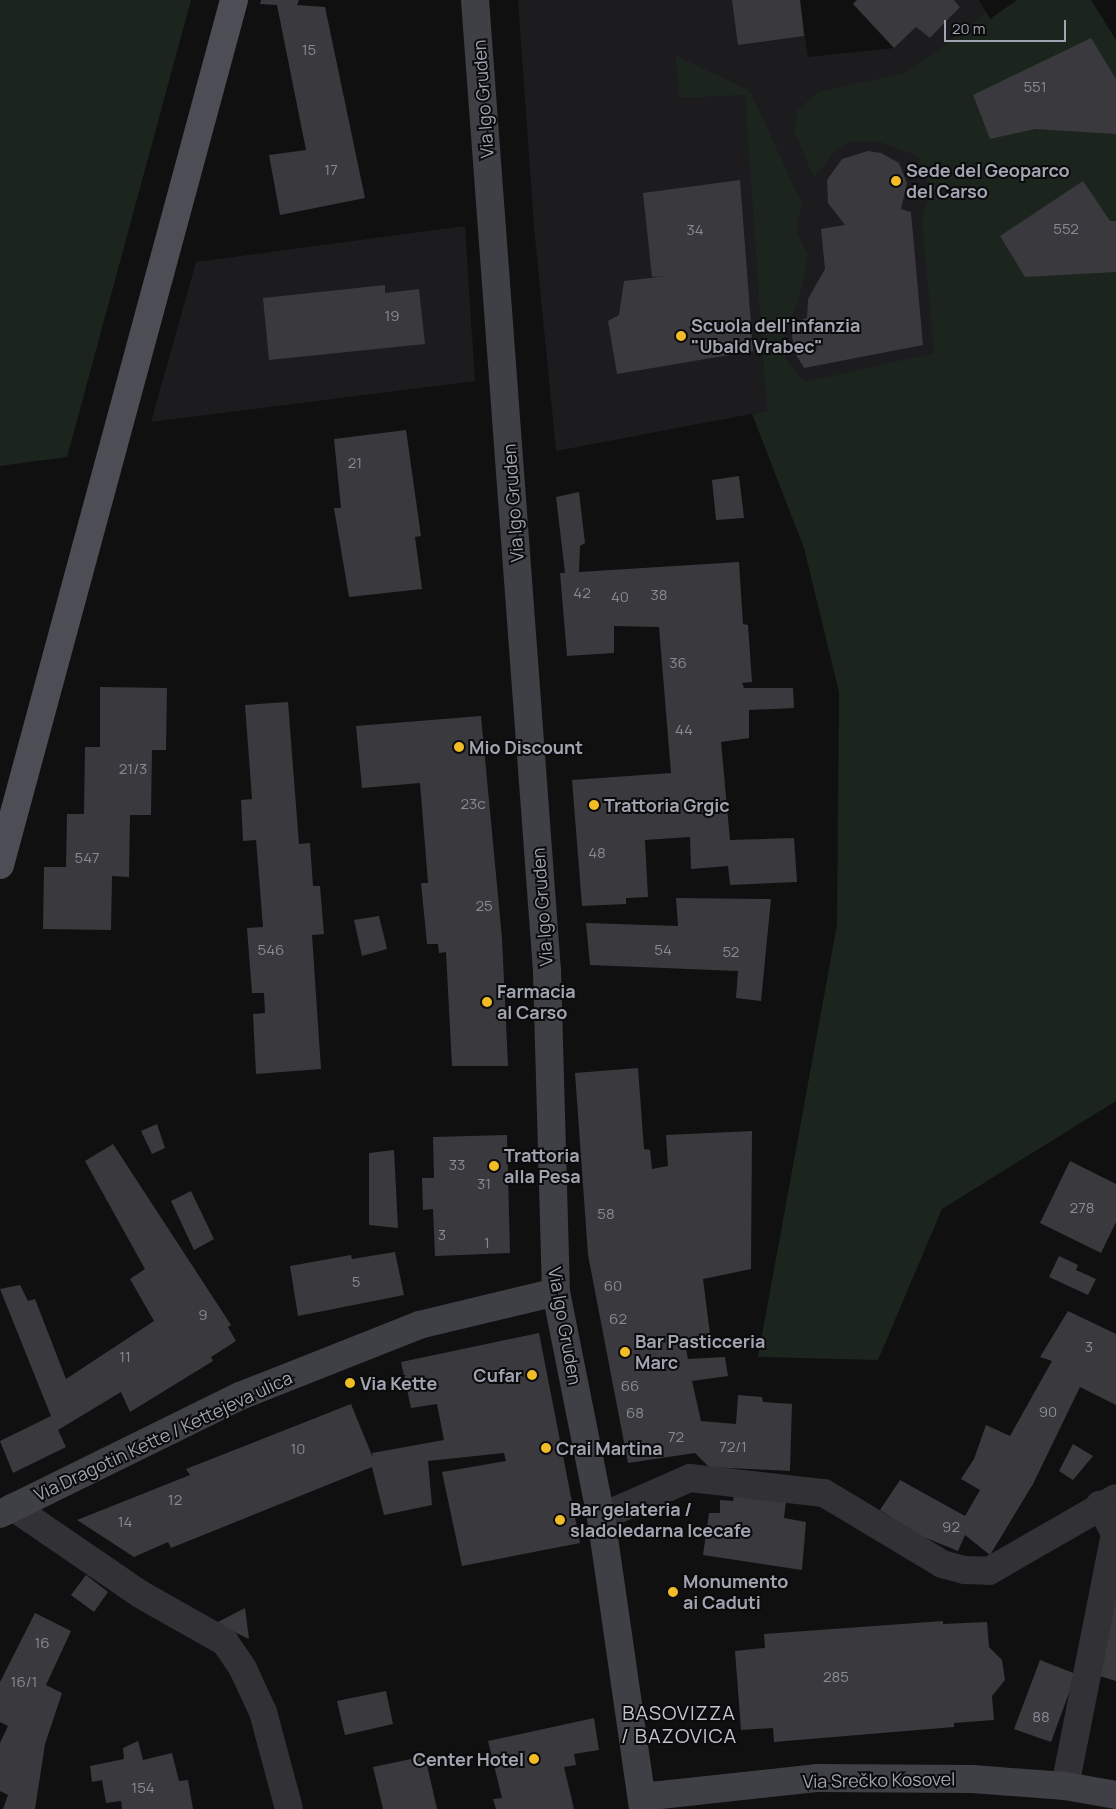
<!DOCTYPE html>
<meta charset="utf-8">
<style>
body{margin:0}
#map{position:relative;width:1116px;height:1809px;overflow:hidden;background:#101011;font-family:Manrope,sans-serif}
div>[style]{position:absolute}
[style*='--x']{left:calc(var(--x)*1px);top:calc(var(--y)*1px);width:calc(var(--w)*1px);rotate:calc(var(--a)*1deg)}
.built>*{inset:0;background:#1c1c1e}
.green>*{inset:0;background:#1c241e}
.building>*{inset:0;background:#3a3a3e}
.street>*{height:28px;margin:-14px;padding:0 14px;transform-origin:14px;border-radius:14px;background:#313136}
.secondary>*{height:28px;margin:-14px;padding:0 14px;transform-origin:14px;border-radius:14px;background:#3f4046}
.primary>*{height:28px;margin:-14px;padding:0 14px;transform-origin:14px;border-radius:14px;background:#4d4e55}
.dots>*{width:14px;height:14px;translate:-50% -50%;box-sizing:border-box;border:2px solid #0b0b0c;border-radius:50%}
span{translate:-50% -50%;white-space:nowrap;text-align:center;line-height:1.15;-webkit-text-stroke:4px #0b0b0c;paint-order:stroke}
.number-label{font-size:15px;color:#878a95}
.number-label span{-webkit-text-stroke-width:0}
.street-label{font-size:18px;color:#a1a5b2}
.poi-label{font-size:18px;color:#a1a5b2;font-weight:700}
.left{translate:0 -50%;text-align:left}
.right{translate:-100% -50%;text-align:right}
.quarter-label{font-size:20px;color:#c2c4ce;letter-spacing:1px}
.scale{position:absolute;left:944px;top:20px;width:122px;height:22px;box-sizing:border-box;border:2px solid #a1a5b2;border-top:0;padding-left:6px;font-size:15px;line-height:18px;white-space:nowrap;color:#a1a5b2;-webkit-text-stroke:4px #0b0b0c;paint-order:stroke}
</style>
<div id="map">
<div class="built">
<div style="clip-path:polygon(518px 0,800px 0,808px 57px,894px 48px,916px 27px,930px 38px,960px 7px,954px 0,979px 0,990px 19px,973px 372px,556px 451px,534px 227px)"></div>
<div style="clip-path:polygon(465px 226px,475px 381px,151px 422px,196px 262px)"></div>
</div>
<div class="green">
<div style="clip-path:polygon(0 0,191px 0,67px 457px,0 466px)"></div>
<div style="clip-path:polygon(1017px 0,1091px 0,1116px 40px,1116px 1101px,942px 1209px,878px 1360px,758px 1357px,837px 925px,839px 692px,804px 548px,752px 414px,767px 411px,745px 95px,680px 98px,675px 55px,750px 91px,802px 204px,797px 221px,797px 234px,808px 254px,799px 300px,785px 328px,783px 346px,788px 363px,805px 382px,934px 353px,922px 218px,930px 192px,918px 156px,880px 142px,848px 142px,836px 150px,814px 178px,794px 131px,798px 110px,818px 92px,902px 74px,929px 57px,986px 13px,990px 19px)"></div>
</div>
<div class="building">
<div style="clip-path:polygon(261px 0,299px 0,297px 5px,325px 7px,365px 198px,280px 215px,269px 155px,306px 150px,277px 5px,260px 4px)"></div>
<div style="clip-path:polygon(732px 0,800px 0,804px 36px,738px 45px)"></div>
<div style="clip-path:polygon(857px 0,954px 0,960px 7px,930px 38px,916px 27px,894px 48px,853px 4px)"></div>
<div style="clip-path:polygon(1091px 38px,1116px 79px,1116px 134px,1035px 129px,990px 139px,973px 95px)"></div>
<div style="clip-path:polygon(868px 151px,881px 153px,899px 163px,907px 183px,901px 209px,911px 212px,923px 345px,804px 368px,794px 351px,792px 336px,794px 322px,807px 318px,808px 299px,825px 269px,821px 229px,845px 225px,828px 203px,827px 180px,842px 159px)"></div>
<div style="clip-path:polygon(740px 180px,753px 351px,617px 374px,608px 321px,619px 315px,624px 281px,667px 276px,652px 277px,643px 193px)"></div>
<div style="clip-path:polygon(1083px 181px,1110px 221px,1116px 221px,1116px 272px,1025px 277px,1000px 236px)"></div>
<div style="clip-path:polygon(385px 285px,385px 293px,419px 289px,425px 344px,269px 360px,263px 298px)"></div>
<div style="clip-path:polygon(406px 430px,421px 536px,415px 537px,422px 589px,349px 597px,334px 508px,341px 508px,334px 439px)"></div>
<div style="clip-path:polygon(739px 476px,744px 518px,716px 520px,712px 480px)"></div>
<div style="clip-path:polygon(579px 492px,585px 543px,580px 546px,579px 572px,739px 562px,743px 624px,748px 625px,752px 682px,742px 683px,744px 688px,793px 688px,794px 708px,749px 710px,749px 738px,721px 742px,730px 840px,794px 838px,797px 882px,730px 885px,728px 866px,691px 869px,690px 837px,645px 840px,648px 897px,626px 898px,626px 904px,582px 906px,572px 780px,671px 773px,659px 627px,614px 626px,614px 653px,567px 656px,560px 573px,565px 573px,556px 497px)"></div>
<div style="clip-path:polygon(100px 687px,167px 688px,166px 750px,152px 750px,151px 815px,130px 815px,129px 877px,112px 876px,111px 930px,43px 929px,44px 867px,66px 867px,67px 814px,84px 814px,85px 747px,100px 747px)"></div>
<div style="clip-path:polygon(288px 702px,299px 844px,310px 843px,313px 886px,320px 886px,324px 934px,312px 935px,321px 1069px,256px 1074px,253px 1014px,265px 1013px,264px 993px,252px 993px,247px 928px,263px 927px,256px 840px,243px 841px,241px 800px,252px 799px,245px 705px)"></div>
<div style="clip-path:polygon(481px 716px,502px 938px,508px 1066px,452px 1066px,446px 952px,439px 953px,438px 944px,427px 944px,421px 883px,428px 883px,420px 783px,362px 788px,356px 726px)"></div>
<div style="clip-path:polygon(676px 898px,771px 899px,761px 1001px,736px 998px,738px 971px,590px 965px,586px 923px,678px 926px)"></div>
<div style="clip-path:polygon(379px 916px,387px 949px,362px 956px,354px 920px)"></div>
<div style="clip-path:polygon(638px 1068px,644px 1149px,650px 1150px,652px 1169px,668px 1166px,666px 1135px,752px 1131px,751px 1269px,703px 1279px,710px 1334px,684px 1339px,688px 1359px,725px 1357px,728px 1376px,692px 1381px,701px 1421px,736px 1424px,738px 1395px,762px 1397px,763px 1402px,792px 1404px,790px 1471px,709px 1467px,695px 1453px,628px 1463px,588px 1255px,575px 1073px)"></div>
<div style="clip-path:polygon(157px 1124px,165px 1148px,152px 1154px,141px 1131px)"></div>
<div style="clip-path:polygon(507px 1135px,510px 1253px,435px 1256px,433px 1209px,423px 1210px,422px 1178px,434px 1178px,433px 1137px)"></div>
<div style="clip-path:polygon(113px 1144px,231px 1325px,228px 1327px,236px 1341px,211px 1357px,213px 1361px,130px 1412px,121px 1392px,58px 1430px,66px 1447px,13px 1473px,0 1441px,51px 1416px,0 1289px,20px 1285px,28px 1301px,35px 1299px,66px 1379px,154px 1321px,130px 1279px,145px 1269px,85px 1161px)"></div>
<div style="clip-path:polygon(394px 1150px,398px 1228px,369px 1225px,369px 1153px)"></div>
<div style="clip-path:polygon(1070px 1161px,1116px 1184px,1116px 1222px,1101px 1253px,1040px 1223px)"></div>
<div style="clip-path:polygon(191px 1191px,214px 1239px,194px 1250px,171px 1201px)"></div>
<div style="clip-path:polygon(395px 1252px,404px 1295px,298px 1316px,290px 1266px,351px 1255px,352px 1259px)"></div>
<div style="clip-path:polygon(1059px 1256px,1078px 1265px,1076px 1270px,1096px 1279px,1088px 1295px,1049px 1277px)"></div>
<div style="clip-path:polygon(1068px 1311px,1116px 1334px,1116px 1405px,1080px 1387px,1033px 1484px,990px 1555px,965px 1535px,958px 1551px,921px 1536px,880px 1510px,900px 1480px,965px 1516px,980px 1490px,961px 1479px,974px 1459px,986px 1425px,1010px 1436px,1052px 1361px,1040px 1357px)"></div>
<div style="clip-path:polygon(539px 1333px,580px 1543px,462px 1566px,442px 1472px,506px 1461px,504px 1453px,428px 1461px,432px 1505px,384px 1515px,372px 1467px,171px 1548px,168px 1542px,134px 1557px,77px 1520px,190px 1475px,186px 1469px,351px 1404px,373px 1458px,372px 1453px,444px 1440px,437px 1404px,411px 1408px,401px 1362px)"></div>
<div style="clip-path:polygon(1073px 1444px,1093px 1456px,1073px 1480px,1059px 1471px)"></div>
<div style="clip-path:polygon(735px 1491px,786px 1501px,784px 1518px,806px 1522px,802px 1570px,703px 1555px,709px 1513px,720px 1513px,720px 1500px,733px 1501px)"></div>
<div style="clip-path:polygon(86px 1575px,108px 1592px,94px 1612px,71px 1595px)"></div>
<div style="clip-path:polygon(1116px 1597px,1116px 1681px,1096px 1675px)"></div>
<div style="clip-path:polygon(245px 1608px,249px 1639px,216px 1623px)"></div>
<div style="clip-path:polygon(35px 1613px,71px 1631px,46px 1685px,62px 1693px,45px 1744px,35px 1809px,3px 1809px,8px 1795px,0 1791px,0 1743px,8px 1726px,0 1722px,0 1682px)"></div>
<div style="clip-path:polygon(943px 1621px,943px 1624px,987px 1622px,989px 1647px,1002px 1660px,1005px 1680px,992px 1696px,994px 1720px,954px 1723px,954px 1727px,774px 1742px,773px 1728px,741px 1730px,735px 1651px,765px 1648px,764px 1634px)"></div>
<div style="clip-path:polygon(1040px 1660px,1076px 1674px,1051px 1742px,1014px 1729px)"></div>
<div style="clip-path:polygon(386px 1691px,393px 1724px,345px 1735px,337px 1701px)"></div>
<div style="clip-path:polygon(594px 1718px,599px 1750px,574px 1754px,576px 1765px,564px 1767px,574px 1809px,496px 1809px,493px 1799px,502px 1798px,488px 1741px)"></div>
<div style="clip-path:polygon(138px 1741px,143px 1760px,172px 1753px,179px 1781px,188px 1780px,193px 1809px,122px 1809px,121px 1801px,106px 1803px,102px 1780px,92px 1782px,90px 1766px,124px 1759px,123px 1748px)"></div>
<div style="clip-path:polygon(425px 1756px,437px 1809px,383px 1809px,373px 1767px)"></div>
</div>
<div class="street">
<div style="--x:13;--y:1507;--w:154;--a:34.4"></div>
<div style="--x:140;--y:1594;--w:98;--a:29.5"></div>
<div style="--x:225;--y:1642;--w:32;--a:56"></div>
<div style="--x:243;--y:1669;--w:47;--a:65.1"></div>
<div style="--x:263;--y:1712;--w:100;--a:75"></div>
<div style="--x:601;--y:1517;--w:97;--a:-23.7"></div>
<div style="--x:690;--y:1478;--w:135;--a:6.4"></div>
<div style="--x:824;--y:1493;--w:138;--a:31"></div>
<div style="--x:942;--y:1564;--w:24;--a:15"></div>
<div style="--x:965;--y:1570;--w:24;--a:2"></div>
<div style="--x:989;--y:1571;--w:146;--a:-29.9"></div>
<div style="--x:1065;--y:1786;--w:257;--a:-78.8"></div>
<div style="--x:1115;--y:1534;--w:33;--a:-117"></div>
</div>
<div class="secondary">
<div style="--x:475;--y:0;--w:974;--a:85.76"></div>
<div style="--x:547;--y:971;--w:321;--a:88.4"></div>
<div style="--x:556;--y:1292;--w:229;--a:78.7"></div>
<div style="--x:601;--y:1517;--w:295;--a:81.8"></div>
<div style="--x:0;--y:1514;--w:267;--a:-26.2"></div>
<div style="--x:240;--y:1396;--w:193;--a:-21.6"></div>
<div style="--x:419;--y:1325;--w:141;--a:-13.5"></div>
<div style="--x:642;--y:1797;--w:175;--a:-6.2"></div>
<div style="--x:816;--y:1778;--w:156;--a:0.4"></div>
<div style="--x:972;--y:1779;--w:93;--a:4.3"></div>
<div style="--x:1065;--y:1786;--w:52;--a:10"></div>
</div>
<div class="primary">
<div style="--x:0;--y:865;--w:896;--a:-74.86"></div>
</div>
<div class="dots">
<div style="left:896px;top:181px;background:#f2bc27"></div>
<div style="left:681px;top:336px;background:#f2bc27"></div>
<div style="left:459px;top:747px;background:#f2bc27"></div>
<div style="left:594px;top:805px;background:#f2bc27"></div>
<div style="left:487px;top:1002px;background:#f2bc27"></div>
<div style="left:494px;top:1166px;background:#f2bc27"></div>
<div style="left:625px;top:1352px;background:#f2bc27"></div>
<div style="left:532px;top:1375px;background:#f2bc27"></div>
<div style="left:350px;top:1383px;background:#f2bc27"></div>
<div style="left:546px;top:1448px;background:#f2bc27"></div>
<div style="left:560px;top:1520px;background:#f2bc27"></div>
<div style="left:673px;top:1592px;background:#f2bc27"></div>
<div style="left:534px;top:1759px;background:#f2bc27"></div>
</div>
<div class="number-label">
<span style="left:309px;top:50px">15</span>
<span style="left:1035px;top:87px">551</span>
<span style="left:331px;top:170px">17</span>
<span style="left:1066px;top:229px">552</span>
<span style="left:695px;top:230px">34</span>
<span style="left:392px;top:316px">19</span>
<span style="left:355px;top:463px">21</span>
<span style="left:582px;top:593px">42</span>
<span style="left:659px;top:595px">38</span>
<span style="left:620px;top:597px">40</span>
<span style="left:678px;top:663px">36</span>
<span style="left:684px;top:730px">44</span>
<span style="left:133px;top:769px">21/3</span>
<span style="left:473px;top:804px">23c</span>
<span style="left:597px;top:853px">48</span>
<span style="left:87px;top:858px">547</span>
<span style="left:484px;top:906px">25</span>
<span style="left:271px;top:950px">546</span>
<span style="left:663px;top:950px">54</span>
<span style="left:731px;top:952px">52</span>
<span style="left:457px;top:1165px">33</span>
<span style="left:484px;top:1184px">31</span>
<span style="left:1082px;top:1208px">278</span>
<span style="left:606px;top:1214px">58</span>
<span style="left:442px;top:1235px">3</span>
<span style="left:487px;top:1243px">1</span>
<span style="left:356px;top:1282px">5</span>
<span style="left:613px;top:1286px">60</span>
<span style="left:203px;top:1315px">9</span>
<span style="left:618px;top:1319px">62</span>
<span style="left:1089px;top:1347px">3</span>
<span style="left:125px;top:1357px">11</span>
<span style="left:630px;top:1386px">66</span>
<span style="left:1048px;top:1412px">90</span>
<span style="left:635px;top:1413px">68</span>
<span style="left:676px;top:1437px">72</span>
<span style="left:733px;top:1447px">72/1</span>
<span style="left:298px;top:1449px">10</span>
<span style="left:175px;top:1500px">12</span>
<span style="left:125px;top:1522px">14</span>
<span style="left:951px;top:1527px">92</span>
<span style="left:42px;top:1643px">16</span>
<span style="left:836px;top:1677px">285</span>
<span style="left:24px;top:1682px">16/1</span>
<span style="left:1041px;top:1717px">88</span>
<span style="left:143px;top:1788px">154</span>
</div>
<div class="street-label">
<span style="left:483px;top:99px;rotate:-94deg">Via Igo Gruden</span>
<span style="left:513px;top:503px;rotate:-94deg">Via Igo Gruden</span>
<span style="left:542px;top:907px;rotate:-94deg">Via Igo Gruden</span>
<span style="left:565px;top:1326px;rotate:80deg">Via Igo Gruden</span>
<span style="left:163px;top:1436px;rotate:-25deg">Via Dragotin Kette / Kettejeva ulica</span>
<span style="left:879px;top:1780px;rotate:-1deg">Via Srečko Kosovel</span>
</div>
<div class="poi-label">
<span class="left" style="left:906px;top:181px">Sede del Geoparco<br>del Carso</span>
<span class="left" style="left:691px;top:336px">Scuola dell'infanzia<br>"Ubald Vrabec"</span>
<span class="left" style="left:469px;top:747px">Mio Discount</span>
<span class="left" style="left:604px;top:805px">Trattoria Grgic</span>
<span class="left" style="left:497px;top:1002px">Farmacia<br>al Carso</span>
<span class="left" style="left:504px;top:1166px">Trattoria<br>alla Pesa</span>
<span class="left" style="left:635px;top:1352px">Bar Pasticceria<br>Marc</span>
<span class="right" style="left:522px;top:1375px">Cufar</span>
<span class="left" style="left:360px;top:1383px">Via Kette</span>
<span class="left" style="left:556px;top:1448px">Crai Martina</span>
<span class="left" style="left:570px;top:1520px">Bar gelateria /<br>sladoledarna Icecafe</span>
<span class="left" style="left:683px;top:1592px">Monumento<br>ai Caduti</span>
<span class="right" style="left:524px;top:1759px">Center Hotel</span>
</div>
<div class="quarter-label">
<span style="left:679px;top:1724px">BASOVIZZA<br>/ BAZOVICA</span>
</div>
<div class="scale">20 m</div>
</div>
